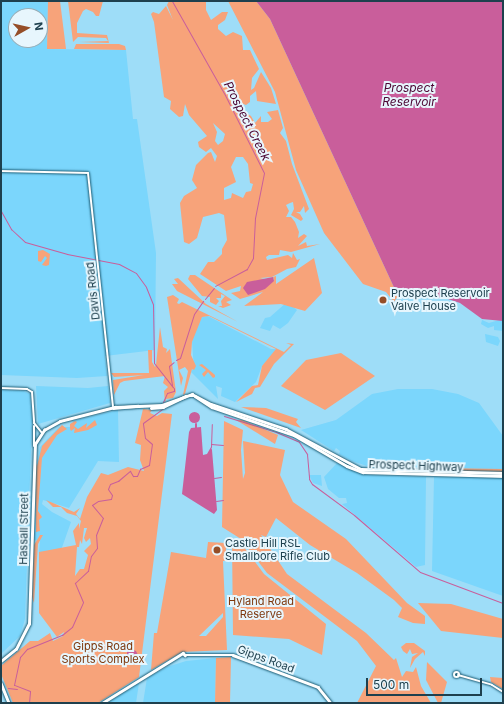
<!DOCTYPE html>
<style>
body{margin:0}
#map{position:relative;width:504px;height:704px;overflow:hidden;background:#9eddf8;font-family:Inter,sans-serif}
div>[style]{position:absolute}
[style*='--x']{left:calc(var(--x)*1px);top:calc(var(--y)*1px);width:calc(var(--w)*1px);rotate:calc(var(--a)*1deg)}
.built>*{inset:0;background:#7bd6fc}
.green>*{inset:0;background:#f7a37a}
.water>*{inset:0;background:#c95e9b}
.round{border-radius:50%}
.stream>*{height:1px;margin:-0.5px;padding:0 0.5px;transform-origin:0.5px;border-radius:0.5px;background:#c95e9b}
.canal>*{height:2px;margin:-1px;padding:0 1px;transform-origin:1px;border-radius:1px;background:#c95e9b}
.roads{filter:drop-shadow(0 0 1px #1b5b73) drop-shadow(0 0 1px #1b5b73)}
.tertiary>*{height:2px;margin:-1px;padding:0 1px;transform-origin:1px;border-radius:1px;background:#fff}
.tertiary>.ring{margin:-1px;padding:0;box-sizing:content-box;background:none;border:2px solid #fff;border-radius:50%}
.secondary>*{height:2.5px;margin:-1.25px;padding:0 1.25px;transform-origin:1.25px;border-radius:1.25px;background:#fff}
.dots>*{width:11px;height:11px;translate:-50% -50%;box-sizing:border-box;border:2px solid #e7f6fd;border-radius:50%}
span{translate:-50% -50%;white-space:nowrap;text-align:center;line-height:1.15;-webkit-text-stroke:4px #e7f6fd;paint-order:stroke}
.street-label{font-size:11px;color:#1e404e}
.poi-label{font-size:11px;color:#1e404e}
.left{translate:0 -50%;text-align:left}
.park-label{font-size:11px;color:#7d370c}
.water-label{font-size:12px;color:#4c0633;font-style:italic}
.frame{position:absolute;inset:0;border:2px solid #1e404e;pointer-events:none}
.north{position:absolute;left:8px;top:8px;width:40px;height:40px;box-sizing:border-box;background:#e7f6fd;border:1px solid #97adb7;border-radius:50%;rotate:82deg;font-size:11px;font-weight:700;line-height:16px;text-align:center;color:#1e404e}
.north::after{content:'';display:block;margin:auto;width:14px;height:18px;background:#954e28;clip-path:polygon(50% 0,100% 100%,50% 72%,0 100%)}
.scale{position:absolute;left:366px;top:678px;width:116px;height:18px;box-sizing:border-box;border:2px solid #1e404e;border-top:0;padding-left:5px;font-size:12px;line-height:14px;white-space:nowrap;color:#1e404e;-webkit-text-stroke:3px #e7f6fd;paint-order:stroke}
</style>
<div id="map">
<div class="built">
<div style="clip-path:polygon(evenodd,1px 1px,48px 1px,47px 49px,126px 50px,133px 119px,137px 119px,156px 253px,155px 350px,105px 356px,107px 376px,77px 378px,1px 375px,1px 1px,16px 16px,40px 16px,40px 40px,16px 40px,16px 16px)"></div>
<div style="clip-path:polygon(287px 302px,297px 310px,288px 323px,280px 329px,273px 325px,270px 331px,260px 328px,265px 318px,270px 317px)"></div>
<div style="clip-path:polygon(208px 316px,271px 349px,276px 349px,275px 353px,262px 366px,256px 382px,235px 402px,221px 396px,222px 388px,216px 386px,218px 399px,191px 372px,192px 369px,194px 370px,192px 342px,194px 332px,202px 317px)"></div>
<div style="clip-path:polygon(503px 319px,503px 331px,494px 330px,494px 326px,488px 328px,481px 324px,482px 320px,489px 323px)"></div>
<div style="clip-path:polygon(485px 334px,498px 337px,500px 341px,498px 346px,486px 342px)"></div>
<div style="clip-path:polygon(36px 386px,88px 388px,108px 386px,110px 403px,38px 424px)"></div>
<div style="clip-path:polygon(398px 389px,432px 389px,458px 394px,479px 403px,503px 436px,503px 469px,434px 468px,434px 464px,427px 464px,427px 468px,367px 466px,352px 461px,339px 454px,340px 451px,336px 448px,334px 451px,301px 430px,336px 420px,372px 394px)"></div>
<div style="clip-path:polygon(1px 390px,24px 391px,30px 394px,32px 422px,25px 619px,20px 636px,1px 654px)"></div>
<div style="clip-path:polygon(118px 410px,119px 462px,98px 461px,69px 508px,43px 500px,42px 504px,52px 512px,71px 522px,59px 556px,39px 552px,40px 541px,34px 540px,36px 471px,40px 447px,59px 427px,72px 427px,73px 421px)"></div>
<div style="clip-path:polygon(337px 463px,367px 475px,426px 477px,425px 565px,416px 567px,342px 504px,347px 503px,346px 498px,339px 498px,328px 489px,324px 477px)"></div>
<div style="clip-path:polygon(309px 475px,321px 475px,322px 486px,313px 483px)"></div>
<div style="clip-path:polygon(434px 477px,503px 477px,503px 596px,432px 571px)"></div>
<div style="clip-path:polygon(216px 658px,215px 703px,143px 703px,147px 678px,167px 667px,186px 661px)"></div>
<div style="clip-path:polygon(139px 683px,136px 703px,107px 703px)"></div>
</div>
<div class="green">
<div style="clip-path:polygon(48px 1px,60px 1px,66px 49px,47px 49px)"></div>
<div style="clip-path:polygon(68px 1px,103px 1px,99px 16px,96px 16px,93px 12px,86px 9px,83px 11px,77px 23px,77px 33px,107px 35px,109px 43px,79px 42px,108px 41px,106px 38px,78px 37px,73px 42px)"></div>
<div style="clip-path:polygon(evenodd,169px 1px,206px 1px,206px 10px,211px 20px,222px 12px,228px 12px,225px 20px,218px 25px,218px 29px,226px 36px,233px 32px,242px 36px,243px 50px,250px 50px,259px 69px,252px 78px,251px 90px,254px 88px,261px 72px,271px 88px,276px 104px,257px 101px,256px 91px,250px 96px,250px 102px,246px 105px,241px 103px,242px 110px,251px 116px,255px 123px,261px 116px,261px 122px,268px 122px,272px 119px,267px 112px,278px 110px,283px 128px,280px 133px,286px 141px,292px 164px,309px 209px,305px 213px,304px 206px,300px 212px,296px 212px,300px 214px,303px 219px,301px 221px,291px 215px,294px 209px,293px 202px,290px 203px,286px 205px,289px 211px,286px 217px,291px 217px,295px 222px,299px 232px,298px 238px,304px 234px,307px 236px,298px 246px,306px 242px,307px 246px,320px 244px,291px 252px,280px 250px,279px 255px,269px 255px,266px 257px,267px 260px,288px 255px,292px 258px,293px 253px,297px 260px,300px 259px,296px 267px,287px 269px,272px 277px,260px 278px,274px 281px,273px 277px,276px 276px,276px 284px,314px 258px,322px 293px,305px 311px,281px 304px,244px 306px,263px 292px,240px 299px,231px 293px,240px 291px,241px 286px,226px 291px,200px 274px,208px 262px,214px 262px,222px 254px,222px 249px,227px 240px,224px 215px,219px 213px,203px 217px,197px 238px,189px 244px,184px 242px,180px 203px,184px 196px,197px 188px,192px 180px,196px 165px,208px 153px,211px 152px,215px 162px,217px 156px,211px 148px,206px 152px,199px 147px,198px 142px,207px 136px,189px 115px,185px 104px,183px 116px,179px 117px,170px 109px,171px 101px,164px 97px,154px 22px,151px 14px,153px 12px,159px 14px,166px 6px,173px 20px,167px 5px,169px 1px,213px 123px,225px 134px,223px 141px,218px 145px,215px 141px,217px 132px,213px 123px,169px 1px,236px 157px,243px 157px,248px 164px,250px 183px,253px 184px,251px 191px,246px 192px,243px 198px,232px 193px,231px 198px,224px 200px,224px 188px,236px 182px,231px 167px,236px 157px)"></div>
<div style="clip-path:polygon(228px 1px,256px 1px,270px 19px,398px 296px,394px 302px,386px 292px,363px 284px,324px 233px,296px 170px,275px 92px)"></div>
<div style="clip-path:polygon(76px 44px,119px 44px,125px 46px,126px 50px,74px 49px)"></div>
<div style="clip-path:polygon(43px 250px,50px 254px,49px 265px,46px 266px,42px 265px,47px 258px,45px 256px,41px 262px,38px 261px,38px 251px)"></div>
<div style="clip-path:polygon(190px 275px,195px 275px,232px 300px,226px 302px,231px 305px,223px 308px,218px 306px,222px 306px,221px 301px,225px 296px,221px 294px,221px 298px,216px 298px,219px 301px,216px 305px,210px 302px,210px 297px,202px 296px,188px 279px)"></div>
<div style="clip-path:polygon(178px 278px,206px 304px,238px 322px,177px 291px,172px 284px,178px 284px,174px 279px)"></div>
<div style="clip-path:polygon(173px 295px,179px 299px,177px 303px,179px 304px,182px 302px,284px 352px,291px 345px,286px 343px,294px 344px,274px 364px,260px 387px,255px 388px,252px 394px,236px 402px,252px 386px,258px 385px,262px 366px,276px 349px,209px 316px,202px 317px,192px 342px,191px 355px,196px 366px,194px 370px,192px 369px,185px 394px,183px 395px,188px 371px,185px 367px,179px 370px,183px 378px,181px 386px,167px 297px)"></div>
<div style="clip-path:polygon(160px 327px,163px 347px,167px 349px,166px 353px,170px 349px,176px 392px,173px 398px,166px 399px,165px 403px,164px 391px,168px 387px,163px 383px,165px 376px,124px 381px,120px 383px,114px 395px,113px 380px,144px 375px,114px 377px,111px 373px,149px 373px,148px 350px,152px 350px,152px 362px,155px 367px,156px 365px)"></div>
<div style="clip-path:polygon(341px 353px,375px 376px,325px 410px,281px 386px,306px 360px)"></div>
<div style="clip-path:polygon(202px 364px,215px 375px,215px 377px,213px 378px,208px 372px,204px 377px,202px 374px,206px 370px,199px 365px)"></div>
<div style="clip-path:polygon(241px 407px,266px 408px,298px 419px,296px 422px,301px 428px)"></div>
<div style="clip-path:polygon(evenodd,143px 409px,152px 410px,150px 413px,157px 416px,162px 413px,172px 414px,139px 677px,98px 703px,13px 703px,1px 674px,2px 665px,30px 641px,38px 641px,50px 633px,53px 641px,63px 636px,64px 632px,57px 637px,39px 613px,39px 552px,76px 545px,73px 531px,79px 523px,79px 529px,81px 521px,77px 516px,67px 513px,61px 507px,53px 507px,46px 500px,74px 512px,80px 508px,76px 514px,80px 519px,87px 497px,101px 473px,108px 475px,128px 467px,144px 471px,140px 460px,141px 445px,135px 443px,143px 409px,84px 528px,87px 528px,84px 538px,86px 542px,90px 538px,91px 544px,84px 551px,88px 555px,84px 569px,80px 569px,75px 576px,77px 547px,79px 547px,80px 540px,82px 544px,84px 528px)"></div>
<div style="clip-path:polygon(95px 420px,97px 425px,88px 430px,74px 433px,75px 428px,71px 431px,70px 429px,70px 424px,75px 421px,77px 422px,74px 426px,78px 429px,87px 423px,86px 428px)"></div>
<div style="clip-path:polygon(236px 420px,242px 420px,278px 435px,275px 444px)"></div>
<div style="clip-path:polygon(224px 421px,243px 430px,241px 450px,243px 479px,245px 473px,243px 441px,285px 450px,280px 475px,293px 502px,346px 539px,407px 603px,425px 616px,425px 624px,413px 623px,398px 617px,402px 608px,394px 600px,357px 573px,310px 545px,276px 518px,266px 537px,261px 535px,287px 574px,366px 633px,394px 660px,396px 658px,402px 677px,406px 671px,413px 672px,416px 667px,421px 686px,431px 703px,357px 703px,376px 666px,357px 641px,267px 573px,241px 539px,222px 527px)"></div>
<div style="clip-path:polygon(62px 425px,67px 429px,57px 435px,42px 458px,38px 511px,42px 517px,39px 520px,40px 531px,36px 532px,35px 460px,37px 466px,42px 446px)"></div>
<div style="clip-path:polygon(436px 468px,503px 469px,503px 472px,436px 471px)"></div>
<div style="clip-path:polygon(40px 535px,43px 535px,38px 544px,34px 603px,32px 597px,34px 545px)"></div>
<div style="clip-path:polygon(232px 540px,241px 543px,264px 574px,326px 624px,322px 655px,289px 639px,233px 635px)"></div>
<div style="clip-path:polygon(evenodd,208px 542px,226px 543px,226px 561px,223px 561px,227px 650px,182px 652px,151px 670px,154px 633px,160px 633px,157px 633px,171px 552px,206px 558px,208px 542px,223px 613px,223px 617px,206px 636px,199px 636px,223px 613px)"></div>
<div style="clip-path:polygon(418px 603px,451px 604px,503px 619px,503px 638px,441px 631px)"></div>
<div style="clip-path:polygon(406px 643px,414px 643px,425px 651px,425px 656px,423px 652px,415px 659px,410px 668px,412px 657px,418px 653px,412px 654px,410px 649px,407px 654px,403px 651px,401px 647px)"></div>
<div style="clip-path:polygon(231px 657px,230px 703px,215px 703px,216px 658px)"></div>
<div style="clip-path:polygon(427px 662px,447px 682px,441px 703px,438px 703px,426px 680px)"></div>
<div style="clip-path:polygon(503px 675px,503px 689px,491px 682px,490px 677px,503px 678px)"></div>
</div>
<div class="water">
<div style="clip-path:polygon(256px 1px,503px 1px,503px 321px,482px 319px,460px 303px,448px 299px,405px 293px,398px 296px,270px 19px)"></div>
<div style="clip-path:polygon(273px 277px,274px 281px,265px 289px,248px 295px,243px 288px,247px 282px)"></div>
<div class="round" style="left:188.5px;top:411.5px;width:11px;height:11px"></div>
<div style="clip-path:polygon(201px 427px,203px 455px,207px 454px,211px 447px,212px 450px,217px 510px,214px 514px,182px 494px,189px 432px,191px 428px)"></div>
<div style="clip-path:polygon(127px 647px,136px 651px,138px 655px,127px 656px)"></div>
</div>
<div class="stream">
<div style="--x:172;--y:1;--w:108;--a:60.6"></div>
<div style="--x:225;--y:95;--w:87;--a:63.4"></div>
<div style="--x:264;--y:173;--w:46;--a:101.3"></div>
<div style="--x:255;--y:218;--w:40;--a:92.9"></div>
<div style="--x:253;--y:258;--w:13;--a:119"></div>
<div style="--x:247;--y:269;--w:36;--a:152"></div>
<div style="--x:1;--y:211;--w:21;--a:61"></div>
<div style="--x:11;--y:229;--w:19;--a:43"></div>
<div style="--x:25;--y:242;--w:44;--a:15.9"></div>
<div style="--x:67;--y:254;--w:53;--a:10.9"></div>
<div style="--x:119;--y:264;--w:19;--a:28"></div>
<div style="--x:136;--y:273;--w:17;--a:54"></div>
<div style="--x:146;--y:287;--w:18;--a:68"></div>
<div style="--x:153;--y:304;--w:59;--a:89"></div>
<div style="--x:154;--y:363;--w:31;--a:52"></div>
<div style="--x:205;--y:299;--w:14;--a:-51"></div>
<div style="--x:176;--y:360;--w:4;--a:-27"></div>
<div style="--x:180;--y:358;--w:46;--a:-72.3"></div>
<div style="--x:194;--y:314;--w:16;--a:-55"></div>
<div style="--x:172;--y:385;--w:19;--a:-99"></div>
<div style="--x:169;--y:366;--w:6;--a:-39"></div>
<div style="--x:163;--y:402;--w:10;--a:-66"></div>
<div style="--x:167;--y:393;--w:7;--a:-16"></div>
<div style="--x:174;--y:391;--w:3;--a:-90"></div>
<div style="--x:224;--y:416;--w:54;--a:17.1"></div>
<div style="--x:276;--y:432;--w:25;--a:23"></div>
<div style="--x:299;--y:442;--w:14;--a:56"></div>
<div style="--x:307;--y:454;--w:25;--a:85"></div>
<div style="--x:309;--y:479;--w:6;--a:59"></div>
<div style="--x:312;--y:484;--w:52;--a:36.4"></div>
<div style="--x:354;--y:515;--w:87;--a:40.8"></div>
<div style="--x:420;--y:572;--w:89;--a:20.5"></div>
<div style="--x:211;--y:444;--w:12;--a:5"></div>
<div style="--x:211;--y:447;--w:23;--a:-88"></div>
<div style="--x:214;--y:478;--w:7;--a:-8"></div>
<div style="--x:216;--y:501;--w:7;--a:-8"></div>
<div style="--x:8;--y:688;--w:9;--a:6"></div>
<div style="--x:29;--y:703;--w:12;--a:-85"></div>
<div style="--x:30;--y:691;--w:17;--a:-159"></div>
<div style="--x:14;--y:685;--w:29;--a:-78"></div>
<div style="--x:20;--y:657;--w:11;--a:-49"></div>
<div style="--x:27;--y:649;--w:38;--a:-22"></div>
<div style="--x:62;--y:635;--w:13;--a:-39"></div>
<div style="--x:72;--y:627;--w:27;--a:-66"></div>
<div style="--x:83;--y:602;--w:21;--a:-113"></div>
<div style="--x:75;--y:583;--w:18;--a:-43"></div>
<div style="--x:88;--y:571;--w:15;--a:-79"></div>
<div style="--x:91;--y:556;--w:10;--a:-53"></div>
<div style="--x:97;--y:548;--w:13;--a:-94"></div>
<div style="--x:96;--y:535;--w:18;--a:-68"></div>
<div style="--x:103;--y:518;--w:17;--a:-130"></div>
<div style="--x:92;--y:505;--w:7;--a:-34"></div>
<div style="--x:98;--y:501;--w:13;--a:-9"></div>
<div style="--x:111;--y:499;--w:4;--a:-76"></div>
<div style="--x:112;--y:495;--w:7;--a:-124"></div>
<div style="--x:108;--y:489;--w:5;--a:-68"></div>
<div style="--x:110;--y:484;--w:9;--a:-21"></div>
<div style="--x:118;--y:481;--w:16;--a:-40"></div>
<div style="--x:130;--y:471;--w:6;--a:59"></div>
<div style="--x:133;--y:476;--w:4;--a:0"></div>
<div style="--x:137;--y:476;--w:8;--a:-67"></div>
<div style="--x:140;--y:469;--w:10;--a:-24"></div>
<div style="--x:149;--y:465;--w:21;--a:-82"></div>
<div style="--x:152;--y:444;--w:9;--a:-139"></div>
<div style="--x:145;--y:438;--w:15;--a:-98"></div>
<div style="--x:143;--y:423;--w:24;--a:-36"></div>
</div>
<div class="canal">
<div style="--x:196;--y:424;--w:4;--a:90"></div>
</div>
<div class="roads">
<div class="tertiary">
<div style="--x:1;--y:171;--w:87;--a:1.3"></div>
<div style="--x:88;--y:173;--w:235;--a:83.9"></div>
<div style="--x:1;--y:388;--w:26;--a:2"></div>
<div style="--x:27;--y:389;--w:6;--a:31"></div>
<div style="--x:32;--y:392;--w:31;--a:86"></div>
<div style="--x:34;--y:423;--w:13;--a:51"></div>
<div style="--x:34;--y:446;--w:20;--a:-90"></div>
<div class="ring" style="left:453.5px;top:671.5px;width:3px;height:3px"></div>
<div style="--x:458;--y:675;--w:35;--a:16"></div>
<div style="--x:492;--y:685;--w:13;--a:32"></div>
</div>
<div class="secondary">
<div style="--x:113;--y:408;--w:25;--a:-5"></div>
<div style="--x:151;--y:408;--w:12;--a:-5"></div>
<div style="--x:163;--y:407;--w:25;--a:-26"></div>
<div style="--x:186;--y:396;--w:9;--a:0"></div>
<div style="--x:195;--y:396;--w:20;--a:33"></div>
<div style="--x:212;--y:407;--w:87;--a:18.9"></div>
<div style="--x:294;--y:435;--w:61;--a:30.3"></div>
<div style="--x:347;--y:466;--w:17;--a:21"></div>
<div style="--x:363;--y:472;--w:140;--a:1.6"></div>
<div style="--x:1;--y:661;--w:19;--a:-39"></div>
<div style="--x:16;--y:649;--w:28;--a:-63"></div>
<div style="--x:29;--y:624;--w:180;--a:-88.1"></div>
<div style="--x:35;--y:444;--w:17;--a:-57"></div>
<div style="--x:44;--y:430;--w:18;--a:-29"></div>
<div style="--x:60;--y:421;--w:57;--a:-14.3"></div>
<div style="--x:115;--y:407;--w:47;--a:-2.4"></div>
<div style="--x:162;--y:405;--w:32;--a:-20"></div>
<div style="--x:192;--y:394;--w:21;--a:28"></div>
<div style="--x:211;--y:404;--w:79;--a:18.4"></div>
<div style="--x:286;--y:429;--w:85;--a:28.1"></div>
<div style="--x:361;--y:469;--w:142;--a:1.6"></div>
<div style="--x:1;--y:683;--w:22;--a:68"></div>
<div style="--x:102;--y:703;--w:95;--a:-31.7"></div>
<div style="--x:183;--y:653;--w:3;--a:45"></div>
<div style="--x:185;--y:655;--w:48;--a:0"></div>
<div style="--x:233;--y:655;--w:91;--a:20.6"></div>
<div style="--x:318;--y:687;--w:21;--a:51"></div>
</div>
</div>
<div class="dots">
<div style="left:383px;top:300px;background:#954e28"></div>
<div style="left:217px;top:550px;background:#954e28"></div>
</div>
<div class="street-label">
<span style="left:93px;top:291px;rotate:-96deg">Davis Road</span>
<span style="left:416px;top:466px;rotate:2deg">Prospect Highway</span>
<span style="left:24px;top:529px;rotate:-89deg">Hassall Street</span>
<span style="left:266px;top:659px;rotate:20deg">Gipps Road</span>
</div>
<div class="poi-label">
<span class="left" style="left:391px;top:300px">Prospect Reservoir<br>Valve House</span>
<span class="left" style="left:225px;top:550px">Castle Hill RSL<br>Smallbore Rifle Club</span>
</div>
<div class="park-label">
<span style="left:261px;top:608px">Hyland Road<br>Reserve</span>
<span style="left:103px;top:653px">Gipps Road<br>Sports Complex</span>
</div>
<div class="water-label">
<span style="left:409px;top:95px">Prospect<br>Reservoir</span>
<span style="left:247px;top:121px;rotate:63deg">Prospect Creek</span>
</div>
<div class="frame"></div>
<div class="north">N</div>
<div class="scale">500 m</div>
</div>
